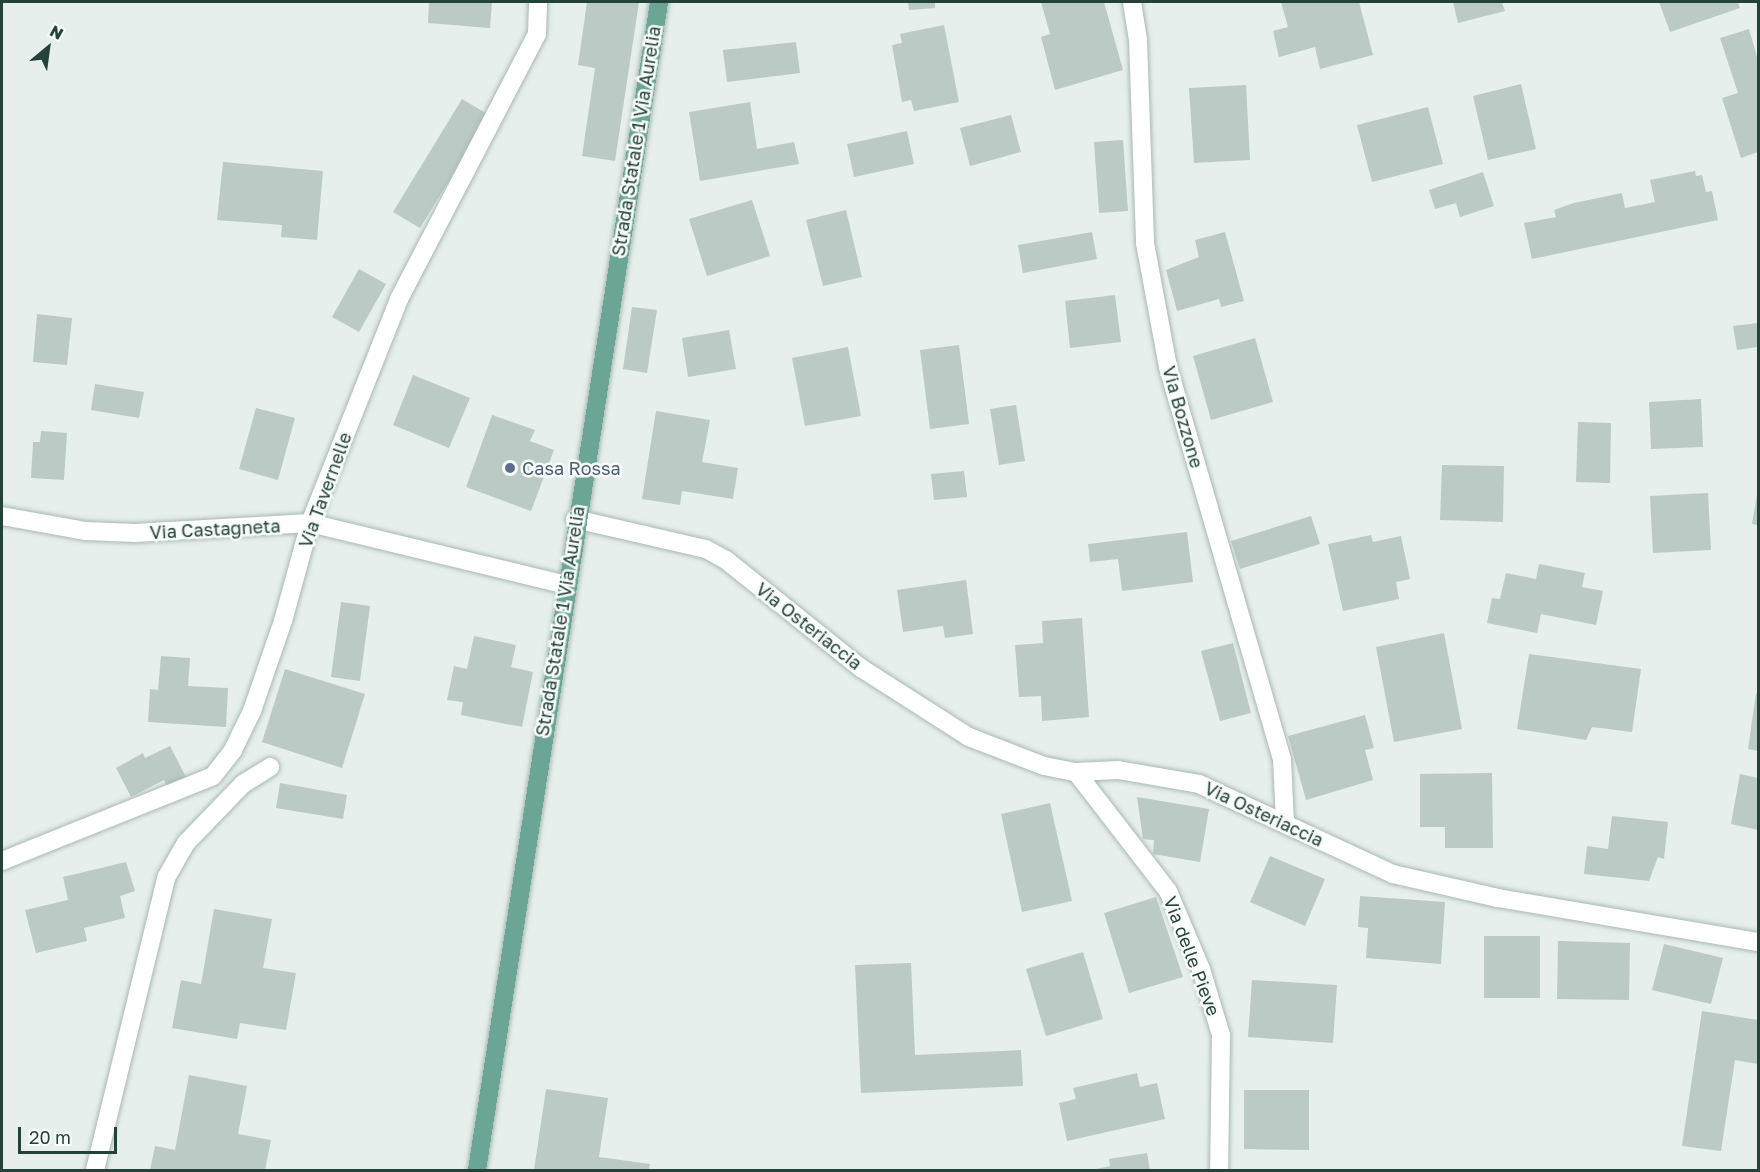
<!DOCTYPE html>
<style>
body{margin:0}
#map{position:relative;width:1760px;height:1172px;overflow:hidden;background:#e6efeb;font-family:"Golos Text",sans-serif}
div>[style]{position:absolute}
[style*='--x']{left:calc(var(--x)*1px);top:calc(var(--y)*1px);width:calc(var(--w)*1px);rotate:calc(var(--a)*1deg)}
.building>*{inset:0;background:#bbcac4}
.roads{filter:drop-shadow(0 0 2px #a8b8b2) drop-shadow(0 0 2px #a8b8b2)}
.minor>*{height:18px;margin:-9px;padding:0 9px;transform-origin:9px;border-radius:9px;background:#fff}
.primary>*{height:18px;margin:-9px;padding:0 9px;transform-origin:9px;border-radius:9px;background:#6aa596}
.dots>*{width:16px;height:16px;translate:-50% -50%;box-sizing:border-box;border:3px solid #f7fbf9;border-radius:50%}
span{translate:-50% -50%;white-space:nowrap;text-align:center;line-height:1.15;-webkit-text-stroke:5px #f7fbf9;paint-order:stroke}
.street-label{font-size:18px;color:#24423a}
.service-label{font-size:18px;color:#4e5e75}
.left{translate:0 -50%;text-align:left}
.frame{position:absolute;inset:0;border:3px solid #24423a;pointer-events:none}
.north{position:absolute;left:18px;top:18px;width:60px;height:60px;-webkit-text-stroke:4px #f7fbf9;paint-order:stroke;rotate:29deg;font-size:16px;font-weight:700;line-height:24px;text-align:center;color:#24423a}
.north::after{content:'';display:block;margin:auto;width:21px;height:27px;background:#24423a;clip-path:polygon(50% 0,100% 100%,50% 72%,0 100%)}
.scale{position:absolute;left:18px;top:1127px;width:99px;height:27px;box-sizing:border-box;border:3px solid #24423a;border-top:0;padding-left:8px;font-size:18px;line-height:21px;white-space:nowrap;color:#24423a;-webkit-text-stroke:4px #f7fbf9;paint-order:stroke}
</style>
<div id="map">
<div class="building">
<div style="clip-path:polygon(429px 2px,492px 2px,490px 28px,428px 23px)"></div>
<div style="clip-path:polygon(587px 2px,639px 2px,615px 161px,582px 156px,595px 68px,578px 65px)"></div>
<div style="clip-path:polygon(908px 2px,935px 2px,935px 8px,909px 10px)"></div>
<div style="clip-path:polygon(1041px 2px,1104px 2px,1123px 70px,1055px 90px,1041px 37px,1050px 34px)"></div>
<div style="clip-path:polygon(1281px 2px,1359px 2px,1373px 55px,1320px 69px,1315px 47px,1279px 57px,1273px 31px,1288px 27px)"></div>
<div style="clip-path:polygon(1453px 2px,1502px 2px,1505px 11px,1458px 23px)"></div>
<div style="clip-path:polygon(1659px 2px,1738px 2px,1740px 8px,1670px 32px)"></div>
<div style="clip-path:polygon(944px 25px,959px 102px,914px 111px,911px 100px,902px 102px,892px 45px,902px 43px,900px 34px)"></div>
<div style="clip-path:polygon(1749px 29px,1758px 60px,1758px 152px,1741px 158px,1722px 98px,1738px 93px,1720px 38px)"></div>
<div style="clip-path:polygon(796px 42px,800px 73px,727px 82px,723px 50px)"></div>
<div style="clip-path:polygon(1521px 84px,1536px 149px,1488px 160px,1473px 96px)"></div>
<div style="clip-path:polygon(1246px 85px,1250px 160px,1194px 163px,1189px 88px)"></div>
<div style="clip-path:polygon(462px 99px,489px 115px,420px 228px,393px 212px)"></div>
<div style="clip-path:polygon(750px 102px,757px 149px,794px 142px,799px 164px,700px 181px,689px 112px)"></div>
<div style="clip-path:polygon(1428px 107px,1443px 164px,1372px 182px,1357px 125px)"></div>
<div style="clip-path:polygon(1011px 115px,1021px 152px,970px 166px,960px 128px)"></div>
<div style="clip-path:polygon(907px 131px,914px 164px,854px 177px,847px 144px)"></div>
<div style="clip-path:polygon(1123px 140px,1128px 211px,1099px 213px,1094px 142px)"></div>
<div style="clip-path:polygon(223px 162px,323px 171px,317px 240px,281px 237px,282px 225px,217px 220px)"></div>
<div style="clip-path:polygon(1695px 171px,1696px 176px,1702px 175px,1706px 192px,1712px 191px,1718px 220px,1532px 259px,1524px 223px,1556px 217px,1554px 210px,1574px 203px,1622px 193px,1625px 208px,1655px 202px,1650px 180px)"></div>
<div style="clip-path:polygon(1483px 172px,1494px 206px,1460px 217px,1456px 203px,1435px 209px,1429px 190px)"></div>
<div style="clip-path:polygon(752px 200px,770px 256px,707px 276px,689px 219px)"></div>
<div style="clip-path:polygon(846px 210px,862px 277px,823px 286px,806px 220px)"></div>
<div style="clip-path:polygon(1092px 232px,1097px 259px,1023px 273px,1018px 245px)"></div>
<div style="clip-path:polygon(1225px 232px,1244px 301px,1221px 307px,1219px 299px,1177px 311px,1166px 270px,1199px 257px,1195px 240px)"></div>
<div style="clip-path:polygon(359px 269px,386px 284px,359px 332px,332px 317px)"></div>
<div style="clip-path:polygon(1115px 295px,1121px 342px,1070px 348px,1065px 301px)"></div>
<div style="clip-path:polygon(632px 307px,657px 310px,647px 373px,623px 369px)"></div>
<div style="clip-path:polygon(37px 314px,72px 318px,67px 365px,33px 362px)"></div>
<div style="clip-path:polygon(1758px 323px,1758px 347px,1737px 350px,1733px 326px)"></div>
<div style="clip-path:polygon(729px 330px,736px 369px,688px 377px,682px 338px)"></div>
<div style="clip-path:polygon(1255px 338px,1273px 402px,1211px 420px,1193px 356px)"></div>
<div style="clip-path:polygon(959px 345px,969px 424px,930px 429px,920px 350px)"></div>
<div style="clip-path:polygon(848px 347px,861px 416px,805px 426px,792px 358px)"></div>
<div style="clip-path:polygon(413px 375px,470px 398px,449px 448px,393px 425px)"></div>
<div style="clip-path:polygon(95px 384px,144px 392px,139px 418px,91px 410px)"></div>
<div style="clip-path:polygon(1701px 399px,1703px 447px,1651px 449px,1649px 402px)"></div>
<div style="clip-path:polygon(1016px 405px,1025px 461px,999px 465px,990px 409px)"></div>
<div style="clip-path:polygon(256px 408px,295px 418px,278px 480px,239px 469px)"></div>
<div style="clip-path:polygon(656px 411px,710px 420px,702px 462px,738px 468px,733px 499px,682px 491px,680px 505px,642px 499px)"></div>
<div style="clip-path:polygon(492px 415px,535px 430px,530px 441px,554px 450px,531px 511px,466px 487px)"></div>
<div style="clip-path:polygon(1578px 422px,1611px 423px,1610px 483px,1576px 482px)"></div>
<div style="clip-path:polygon(41px 431px,67px 433px,64px 480px,31px 478px,33px 442px,40px 442px)"></div>
<div style="clip-path:polygon(1442px 465px,1504px 466px,1503px 522px,1440px 520px)"></div>
<div style="clip-path:polygon(964px 471px,967px 497px,934px 500px,931px 474px)"></div>
<div style="clip-path:polygon(1758px 489px,1758px 525px,1752px 524px)"></div>
<div style="clip-path:polygon(1708px 493px,1711px 550px,1653px 553px,1650px 496px)"></div>
<div style="clip-path:polygon(1311px 516px,1320px 544px,1240px 569px,1231px 541px)"></div>
<div style="clip-path:polygon(1187px 532px,1193px 582px,1122px 591px,1118px 559px,1090px 562px,1088px 544px)"></div>
<div style="clip-path:polygon(1371px 535px,1373px 542px,1401px 536px,1410px 579px,1396px 582px,1399px 599px,1343px 611px,1328px 544px)"></div>
<div style="clip-path:polygon(1539px 564px,1585px 573px,1582px 587px,1603px 591px,1596px 625px,1541px 614px,1537px 633px,1487px 623px,1492px 598px,1500px 599px,1506px 573px,1536px 579px)"></div>
<div style="clip-path:polygon(966px 580px,973px 634px,945px 638px,943px 626px,903px 632px,897px 590px)"></div>
<div style="clip-path:polygon(341px 602px,370px 606px,360px 681px,331px 677px)"></div>
<div style="clip-path:polygon(1082px 618px,1089px 717px,1042px 721px,1041px 696px,1019px 697px,1015px 645px,1043px 643px,1042px 621px)"></div>
<div style="clip-path:polygon(1444px 633px,1462px 729px,1394px 742px,1376px 647px)"></div>
<div style="clip-path:polygon(474px 636px,516px 645px,511px 667px,533px 672px,522px 727px,461px 715px,463px 702px,447px 700px,454px 666px,467px 669px)"></div>
<div style="clip-path:polygon(1233px 643px,1251px 713px,1220px 721px,1201px 651px)"></div>
<div style="clip-path:polygon(1529px 654px,1641px 669px,1632px 732px,1592px 727px,1586px 740px,1517px 729px)"></div>
<div style="clip-path:polygon(161px 656px,190px 658px,188px 686px,228px 688px,226px 727px,148px 722px,150px 689px,158px 690px)"></div>
<div style="clip-path:polygon(285px 669px,365px 694px,342px 768px,262px 742px)"></div>
<div style="clip-path:polygon(1756px 693px,1758px 694px,1758px 751px,1748px 749px)"></div>
<div style="clip-path:polygon(1365px 715px,1374px 748px,1365px 750px,1373px 780px,1306px 800px,1288px 736px)"></div>
<div style="clip-path:polygon(170px 746px,186px 777px,167px 786px,164px 780px,131px 797px,116px 768px,143px 753px,145px 758px)"></div>
<div style="clip-path:polygon(1492px 773px,1493px 848px,1445px 848px,1445px 827px,1420px 827px,1420px 774px)"></div>
<div style="clip-path:polygon(1740px 774px,1758px 778px,1758px 830px,1731px 824px)"></div>
<div style="clip-path:polygon(280px 783px,347px 795px,343px 819px,276px 808px)"></div>
<div style="clip-path:polygon(1137px 797px,1209px 809px,1200px 862px,1153px 854px,1154px 840px,1143px 839px)"></div>
<div style="clip-path:polygon(1050px 803px,1072px 901px,1022px 912px,1001px 814px)"></div>
<div style="clip-path:polygon(1612px 816px,1668px 822px,1664px 859px,1658px 857px,1649px 881px,1584px 874px,1587px 846px,1608px 849px)"></div>
<div style="clip-path:polygon(1270px 856px,1325px 879px,1305px 926px,1250px 902px)"></div>
<div style="clip-path:polygon(126px 862px,135px 891px,120px 896px,125px 918px,84px 928px,87px 941px,36px 953px,25px 910px,68px 900px,63px 877px)"></div>
<div style="clip-path:polygon(1360px 896px,1445px 902px,1441px 964px,1366px 958px,1368px 928px,1358px 927px)"></div>
<div style="clip-path:polygon(1156px 897px,1183px 977px,1129px 993px,1104px 913px)"></div>
<div style="clip-path:polygon(214px 909px,272px 919px,263px 968px,296px 973px,286px 1030px,240px 1023px,237px 1039px,172px 1028px,181px 980px,201px 984px)"></div>
<div style="clip-path:polygon(1484px 936px,1540px 936px,1540px 998px,1484px 998px)"></div>
<div style="clip-path:polygon(1558px 941px,1630px 943px,1629px 1000px,1557px 999px)"></div>
<div style="clip-path:polygon(1664px 944px,1723px 958px,1711px 1004px,1652px 990px)"></div>
<div style="clip-path:polygon(1083px 952px,1103px 1019px,1046px 1036px,1026px 969px)"></div>
<div style="clip-path:polygon(911px 963px,915px 1055px,1021px 1050px,1023px 1086px,861px 1093px,855px 965px)"></div>
<div style="clip-path:polygon(1252px 980px,1337px 985px,1333px 1043px,1248px 1037px)"></div>
<div style="clip-path:polygon(1702px 1011px,1758px 1020px,1758px 1064px,1735px 1060px,1721px 1151px,1682px 1146px)"></div>
<div style="clip-path:polygon(1137px 1073px,1140px 1087px,1157px 1083px,1165px 1119px,1067px 1141px,1059px 1103px,1076px 1099px,1073px 1088px)"></div>
<div style="clip-path:polygon(189px 1075px,247px 1086px,238px 1134px,271px 1140px,265px 1170px,150px 1170px,155px 1146px,175px 1150px)"></div>
<div style="clip-path:polygon(546px 1089px,608px 1098px,599px 1157px,650px 1164px,649px 1170px,534px 1170px)"></div>
<div style="clip-path:polygon(1244px 1090px,1309px 1090px,1309px 1150px,1244px 1149px)"></div>
<div style="clip-path:polygon(1147px 1153px,1150px 1170px,1092px 1170px,1110px 1166px,1109px 1159px)"></div>
</div>
<div class="roads">
<div class="minor">
<div style="--x:1132;--y:2;--w:38;--a:81"></div>
<div style="--x:1138;--y:40;--w:203;--a:88"></div>
<div style="--x:1145;--y:243;--w:126;--a:79.5"></div>
<div style="--x:1168;--y:367;--w:408;--a:73.8"></div>
<div style="--x:1282;--y:759;--w:64;--a:87.3"></div>
<div style="--x:2;--y:516;--w:84;--a:10.2"></div>
<div style="--x:85;--y:531;--w:50;--a:2.3"></div>
<div style="--x:135;--y:533;--w:175;--a:-3.3"></div>
<div style="--x:310;--y:523;--w:263;--a:13.6"></div>
<div style="--x:575;--y:519;--w:134;--a:12.9"></div>
<div style="--x:706;--y:549;--w:23;--a:29"></div>
<div style="--x:726;--y:560;--w:173;--a:38.7"></div>
<div style="--x:861;--y:668;--w:128;--a:32.6"></div>
<div style="--x:969;--y:737;--w:80;--a:21.1"></div>
<div style="--x:1044;--y:766;--w:33;--a:11"></div>
<div style="--x:1076;--y:772;--w:42;--a:-2.7"></div>
<div style="--x:1118;--y:770;--w:82;--a:9.8"></div>
<div style="--x:1199;--y:784;--w:214;--a:24.9"></div>
<div style="--x:1393;--y:874;--w:108;--a:12.9"></div>
<div style="--x:1498;--y:898;--w:264;--a:9.6"></div>
<div style="--x:1076;--y:772;--w:150;--a:52.3"></div>
<div style="--x:1168;--y:891;--w:85;--a:67.1"></div>
<div style="--x:1201;--y:969;--w:69;--a:73.1"></div>
<div style="--x:1221;--y:1035;--w:135;--a:90.8"></div>
<div style="--x:2;--y:861;--w:227;--a:-21.9"></div>
<div style="--x:213;--y:776;--w:33;--a:-52"></div>
<div style="--x:233;--y:750;--w:43;--a:-64"></div>
<div style="--x:252;--y:711;--w:95;--a:-71"></div>
<div style="--x:283;--y:621;--w:102;--a:-74.6"></div>
<div style="--x:310;--y:523;--w:241;--a:-68.3"></div>
<div style="--x:399;--y:299;--w:299;--a:-62.5"></div>
<div style="--x:537;--y:34;--w:32;--a:-88"></div>
<div style="--x:95;--y:1170;--w:301;--a:-76.3"></div>
<div style="--x:166;--y:878;--w:40;--a:-60.3"></div>
<div style="--x:186;--y:843;--w:82;--a:-46"></div>
<div style="--x:243;--y:784;--w:32;--a:-32"></div>
</div>
<div class="primary">
<div style="--x:477;--y:1170;--w:1182;--a:-81.14"></div>
</div>
</div>
<div class="dots">
<div style="left:510px;top:468px;background:#5c6f8a"></div>
</div>
<div class="street-label">
<span style="left:636px;top:141px;rotate:-81deg">Strada Statale 1 Via Aurelia</span>
<span style="left:1183px;top:417px;rotate:74deg">Via Bozzone</span>
<span style="left:325px;top:490px;rotate:-70deg">Via Tavernelle</span>
<span style="left:215px;top:529px;rotate:-3deg">Via Castagneta</span>
<span style="left:560px;top:621px;rotate:-81deg">Strada Statale 1 Via Aurelia</span>
<span style="left:809px;top:626px;rotate:38deg">Via Osteriaccia</span>
<span style="left:1264px;top:814px;rotate:25deg">Via Osteriaccia</span>
<span style="left:1192px;top:956px;rotate:69deg">Via delle Pieve</span>
</div>
<div class="service-label">
<span class="left" style="left:522px;top:468px">Casa Rossa</span>
</div>
<div class="frame"></div>
<div class="north">N</div>
<div class="scale">20 m</div>
</div>
